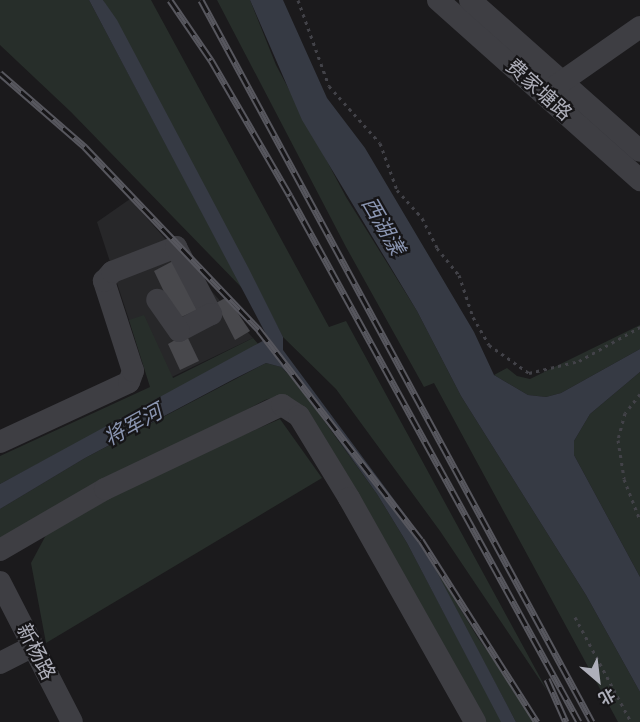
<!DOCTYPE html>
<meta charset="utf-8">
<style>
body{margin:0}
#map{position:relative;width:640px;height:722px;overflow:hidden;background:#1b1a1c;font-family:Arial,"Noto Sans SC",sans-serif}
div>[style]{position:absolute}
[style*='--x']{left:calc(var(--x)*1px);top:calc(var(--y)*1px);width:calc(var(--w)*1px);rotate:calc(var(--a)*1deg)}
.built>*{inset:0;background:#272729}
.green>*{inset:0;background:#272e2a}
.water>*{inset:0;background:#363a44}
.building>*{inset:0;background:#48484c}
.path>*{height:3px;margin-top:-1.5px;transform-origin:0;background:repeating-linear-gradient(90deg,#424248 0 3px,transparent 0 7.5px)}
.minor>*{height:22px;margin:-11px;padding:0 11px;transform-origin:11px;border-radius:11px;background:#3e3e43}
.rail>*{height:7px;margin-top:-3.5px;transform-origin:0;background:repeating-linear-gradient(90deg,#161517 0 14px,#57575e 0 28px);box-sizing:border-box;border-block:2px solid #57575e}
span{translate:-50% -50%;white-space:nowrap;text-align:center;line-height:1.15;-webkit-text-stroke:4.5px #161517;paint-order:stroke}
.street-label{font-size:20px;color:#aeafba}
.water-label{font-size:21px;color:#8a95b1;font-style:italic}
.north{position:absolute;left:568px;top:650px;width:60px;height:60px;-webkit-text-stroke:4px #161517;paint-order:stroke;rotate:152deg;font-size:16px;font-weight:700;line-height:24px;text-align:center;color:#aeafba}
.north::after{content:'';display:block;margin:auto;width:21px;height:27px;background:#aeafba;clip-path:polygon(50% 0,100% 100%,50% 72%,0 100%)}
</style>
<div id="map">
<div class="built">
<div style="clip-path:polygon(130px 199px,253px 338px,151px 387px,97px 222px)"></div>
</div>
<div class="green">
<div style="clip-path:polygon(0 0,89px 0,243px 289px,71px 112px,0 45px)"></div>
<div style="clip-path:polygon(103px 0,151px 0,329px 327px,346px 321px,548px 692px,440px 531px,336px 389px,283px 337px)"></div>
<div style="clip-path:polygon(217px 0,250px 0,276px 65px,346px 197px,417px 311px,461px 396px,586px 595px,640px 692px,640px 722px,618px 722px,434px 383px,424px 387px,346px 247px)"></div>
<div style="clip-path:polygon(144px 315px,173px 378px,253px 338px,260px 346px,0 484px,0 456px,150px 387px,129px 320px)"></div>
<div style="clip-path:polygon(640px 325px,640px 349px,561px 393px,546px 397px,528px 395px,494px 375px,507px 368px,517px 376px,530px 379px)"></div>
<div style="clip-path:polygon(266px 363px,281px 367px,296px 382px,377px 494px,407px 543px,502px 722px,480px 722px,281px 395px,265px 400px,0 539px,0 509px,85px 458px)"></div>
<div style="clip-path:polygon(640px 372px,640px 577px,574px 455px,574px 441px,590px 414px)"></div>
<div style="clip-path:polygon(280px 419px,322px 478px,46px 643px,31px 563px,46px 535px,145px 478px)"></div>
<div style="clip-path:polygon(420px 543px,478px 638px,537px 722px,516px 722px)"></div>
</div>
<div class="water">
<div style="clip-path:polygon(89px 0,103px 0,117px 20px,249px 269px,283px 337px,283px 350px,410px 521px,516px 722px,501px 722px,407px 543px,377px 494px,297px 382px,281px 367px,266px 363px,234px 379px,85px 458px,0 509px,0 484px,268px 338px)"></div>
<div style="clip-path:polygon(250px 0,283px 0,327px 98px,365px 148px,474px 332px,494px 375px,528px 395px,546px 397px,561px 393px,640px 349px,640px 372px,590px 414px,574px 441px,574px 455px,640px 577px,640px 692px,586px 595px,461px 396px,417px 311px,302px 120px)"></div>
</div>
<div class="building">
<div style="clip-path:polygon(173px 261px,197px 310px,177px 319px,154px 271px)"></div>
<div style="clip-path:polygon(227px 297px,250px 331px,235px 340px,216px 303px)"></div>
<div style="clip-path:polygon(186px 334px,199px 361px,180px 370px,168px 344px)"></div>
</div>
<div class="path">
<div style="--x:298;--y:0;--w:91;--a:70.2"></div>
<div style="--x:329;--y:86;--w:76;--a:48.2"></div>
<div style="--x:380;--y:143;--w:50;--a:70.1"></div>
<div style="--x:397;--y:190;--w:38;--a:48"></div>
<div style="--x:422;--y:218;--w:34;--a:63"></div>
<div style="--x:437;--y:248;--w:35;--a:51"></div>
<div style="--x:459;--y:275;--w:44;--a:71.6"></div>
<div style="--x:473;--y:317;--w:32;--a:60"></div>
<div style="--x:489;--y:345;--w:49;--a:35"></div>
<div style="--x:529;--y:373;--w:51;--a:-13.5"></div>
<div style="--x:579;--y:361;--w:70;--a:-29.1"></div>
<div style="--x:640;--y:394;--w:24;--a:128"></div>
<div style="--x:625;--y:413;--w:28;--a:105"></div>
<div style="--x:618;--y:440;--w:39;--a:81"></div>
<div style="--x:624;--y:479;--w:44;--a:68.7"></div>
<div style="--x:575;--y:617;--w:119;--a:61.9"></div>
</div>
<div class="minor">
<div style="--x:438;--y:0;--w:271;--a:41.7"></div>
<div style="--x:470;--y:0;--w:227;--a:41.6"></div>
<div style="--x:550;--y:90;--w:110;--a:-35"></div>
<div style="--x:0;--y:442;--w:142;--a:-24.9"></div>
<div style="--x:129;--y:382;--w:12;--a:-70"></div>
<div style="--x:133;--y:371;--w:95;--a:-107.9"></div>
<div style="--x:104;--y:281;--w:12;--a:-48"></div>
<div style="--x:112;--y:272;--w:69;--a:-21.3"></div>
<div style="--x:176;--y:247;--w:76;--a:62.4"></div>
<div style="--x:211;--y:314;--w:36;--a:152"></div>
<div style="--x:179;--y:331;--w:38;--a:-125"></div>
<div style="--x:0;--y:550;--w:121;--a:-30.2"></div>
<div style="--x:105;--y:489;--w:196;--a:-25.4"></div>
<div style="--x:282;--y:405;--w:20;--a:33"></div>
<div style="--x:299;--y:416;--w:96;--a:58.6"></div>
<div style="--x:349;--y:498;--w:257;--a:60.6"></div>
<div style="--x:0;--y:582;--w:157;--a:62.8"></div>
<div style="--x:0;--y:663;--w:37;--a:-27"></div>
</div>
<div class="rail">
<div style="--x:170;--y:0;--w:73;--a:55.7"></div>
<div style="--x:211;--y:60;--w:157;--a:59.8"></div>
<div style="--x:290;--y:196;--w:600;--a:61.21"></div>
<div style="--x:201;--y:0;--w:821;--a:61.56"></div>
<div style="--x:0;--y:73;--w:113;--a:41"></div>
<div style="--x:85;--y:147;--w:253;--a:46.4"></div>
<div style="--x:259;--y:330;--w:265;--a:52.4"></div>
<div style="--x:421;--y:540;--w:216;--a:57.5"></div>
<div style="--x:547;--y:679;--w:47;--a:66.2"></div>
</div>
<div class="street-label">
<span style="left:539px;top:90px;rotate:42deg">费家塘路</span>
<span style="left:36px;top:652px;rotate:63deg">新杨路</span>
</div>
<div class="water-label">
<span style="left:383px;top:226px;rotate:60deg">西湖漾</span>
<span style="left:133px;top:425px;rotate:-29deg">将军河</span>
</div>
<div class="north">北</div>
</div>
